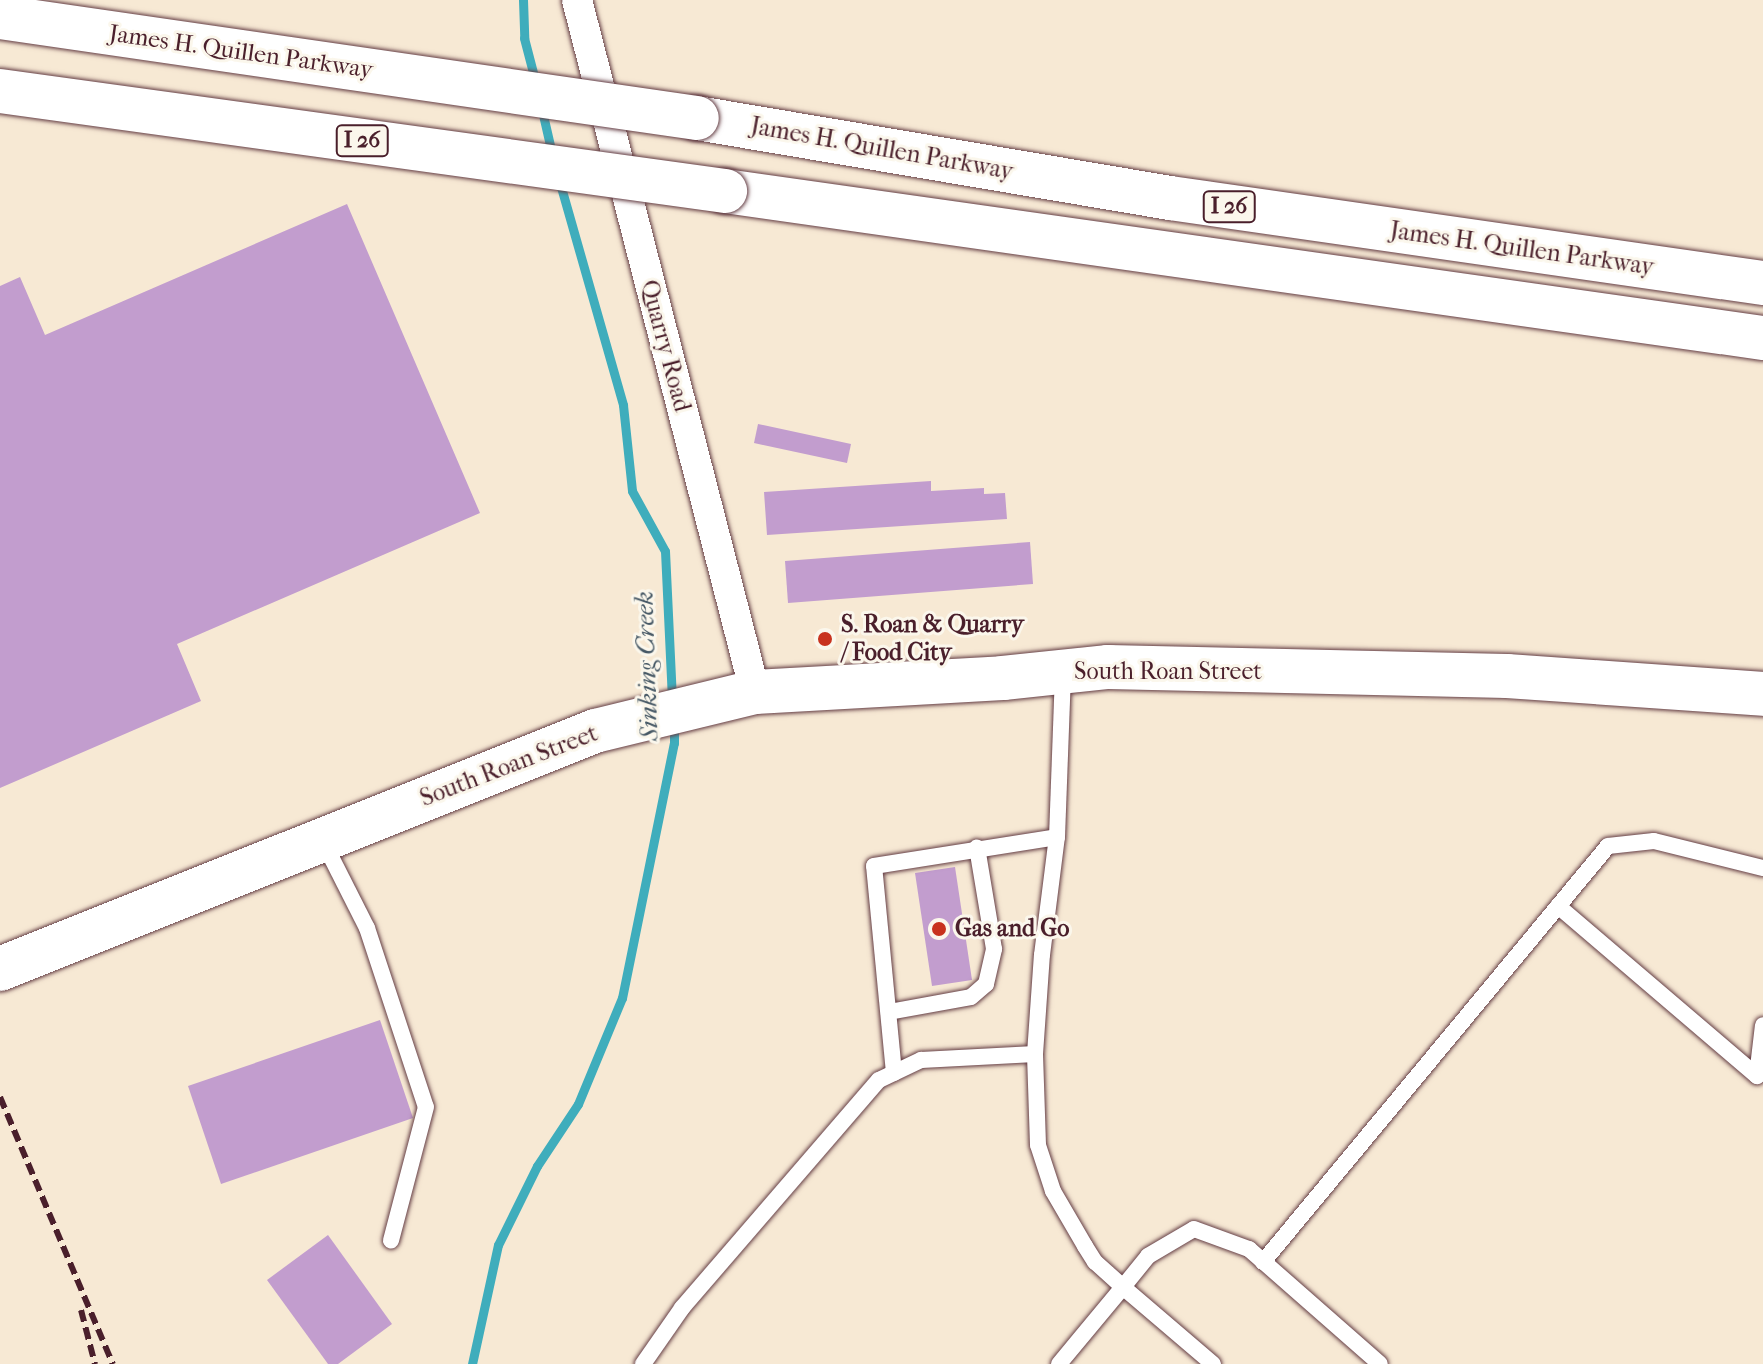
<!DOCTYPE html>
<style>
body{margin:0}
#map{position:relative;width:1763px;height:1364px;overflow:hidden;background:#f7e9d4;font-family:"IM FELL French Canon",serif}
div>[style]{position:absolute}
[style*='--x']{left:calc(var(--x)*1px);top:calc(var(--y)*1px);width:calc(var(--w)*1px);rotate:calc(var(--a)*1deg)}
.stream>*{height:9px;margin:-4.5px;padding:0 4.5px;transform-origin:4.5px;border-radius:4.5px;background:#3fadbc}
.building>*{inset:0;background:#c29dce}
.roads{filter:drop-shadow(0 0 2px #643d44) drop-shadow(0 0 2px #643d44)}
.lane>*{height:16px;margin:-8px;padding:0 8px;transform-origin:8px;border-radius:8px;background:#fff}
.street>*{height:30px;margin:-15px;padding:0 15px;transform-origin:15px;border-radius:15px;background:#fff}
.secondary>*{height:44px;margin:-22px;padding:0 22px;transform-origin:22px;border-radius:22px;background:#fff}
.highway>*{height:44px;margin:-22px;padding:0 22px;transform-origin:22px;border-radius:22px;background:#fff}
.rail>*{height:6px;margin-top:-3px;transform-origin:0;background:repeating-linear-gradient(90deg,#4a1f2b 0 12px,transparent 0 18px)}
.bridges{filter:drop-shadow(0 0 2px #643d44) drop-shadow(0 0 2px #643d44)}
.highway-bridge>*{height:44px;margin:-22px;padding:0 22px;transform-origin:22px;border-radius:22px;background:#fff}
.dots>*{width:22px;height:22px;translate:-50% -50%;box-sizing:border-box;border:4px solid #fbf7ec;border-radius:50%}
span{translate:-50% -50%;white-space:nowrap;text-align:center;line-height:1.15;-webkit-text-stroke:6px #fbf7ec;paint-order:stroke}
.shield-label span{padding:2px 6px;background:#fbf7ec;border:2px solid;border-radius:6px;-webkit-text-stroke-width:0}
.shield-label{font-size:22px;color:#4a1f2b;font-weight:700}
.street-label{font-size:24px;color:#4a1f2b}
.poi-label{font-size:24px;color:#4a1f2b;font-weight:700}
.left{translate:0 -50%;text-align:left}
.water-label{font-size:26px;color:#465865;font-style:italic}
</style>
<div id="map">
<div class="stream">
<div style="--x:523;--y:0;--w:38;--a:88"></div>
<div style="--x:524;--y:38;--w:48;--a:75.4"></div>
<div style="--x:541;--y:106;--w:49;--a:77.1"></div>
<div style="--x:559;--y:180;--w:234;--a:74.1"></div>
<div style="--x:623;--y:405;--w:86;--a:84"></div>
<div style="--x:632;--y:491;--w:68;--a:61.2"></div>
<div style="--x:665;--y:551;--w:148;--a:87.3"></div>
<div style="--x:472;--y:1364;--w:122;--a:-77.7"></div>
<div style="--x:498;--y:1245;--w:88;--a:-63.7"></div>
<div style="--x:537;--y:1166;--w:74;--a:-56.5"></div>
<div style="--x:578;--y:1104;--w:115;--a:-67.5"></div>
<div style="--x:622;--y:998;--w:260;--a:-78.5"></div>
<div style="--x:674;--y:743;--w:17;--a:-90"></div>
</div>
<div class="building">
<div style="clip-path:polygon(347px 204px,480px 513px,177px 644px,201px 701px,0 788px,0 286px,20px 277px,45px 335px)"></div>
<div style="clip-path:polygon(758px 424px,851px 444px,847px 463px,754px 443px)"></div>
<div style="clip-path:polygon(931px 481px,931px 491px,984px 488px,984px 494px,1005px 493px,1007px 519px,767px 535px,764px 492px)"></div>
<div style="clip-path:polygon(1030px 542px,1033px 584px,788px 603px,785px 561px)"></div>
<div style="clip-path:polygon(955px 867px,972px 980px,932px 986px,915px 873px)"></div>
<div style="clip-path:polygon(380px 1020px,413px 1118px,221px 1184px,188px 1086px)"></div>
<div style="clip-path:polygon(328px 1235px,392px 1324px,338px 1364px,328px 1364px,267px 1280px)"></div>
</div>
<div class="roads">
<div class="lane">
<div style="--x:323;--y:841;--w:97;--a:63.2"></div>
<div style="--x:367;--y:928;--w:188;--a:71.8"></div>
<div style="--x:426;--y:1107;--w:138;--a:104.7"></div>
<div style="--x:1558;--y:906;--w:262;--a:40.5"></div>
<div style="--x:1757;--y:1076;--w:51;--a:-83.3"></div>
<div style="--x:889;--y:1012;--w:83;--a:-10.4"></div>
<div style="--x:971;--y:997;--w:20;--a:-41"></div>
<div style="--x:986;--y:984;--w:36;--a:-77"></div>
<div style="--x:994;--y:949;--w:103;--a:-99.5"></div>
<div style="--x:894;--y:1073;--w:208;--a:-95.5"></div>
<div style="--x:874;--y:866;--w:185;--a:-9"></div>
<div style="--x:1263;--y:1262;--w:540;--a:-50.33"></div>
<div style="--x:1608;--y:846;--w:46;--a:-6.2"></div>
<div style="--x:1654;--y:841;--w:112;--a:13.9"></div>
<div style="--x:643;--y:1364;--w:68;--a:-55.1"></div>
<div style="--x:682;--y:1308;--w:301;--a:-49.2"></div>
<div style="--x:879;--y:1080;--w:47;--a:-25.5"></div>
<div style="--x:921;--y:1060;--w:114;--a:-3"></div>
<div style="--x:1059;--y:1364;--w:100;--a:-50.3"></div>
<div style="--x:1123;--y:1287;--w:38;--a:-138"></div>
<div style="--x:1095;--y:1262;--w:19;--a:-122"></div>
<div style="--x:1085;--y:1246;--w:64;--a:-120.2"></div>
<div style="--x:1053;--y:1191;--w:48;--a:-108.1"></div>
<div style="--x:1038;--y:1145;--w:91;--a:-91.9"></div>
<div style="--x:1035;--y:1054;--w:99;--a:-86"></div>
<div style="--x:1042;--y:955;--w:119;--a:-82.8"></div>
<div style="--x:1057;--y:837;--w:164;--a:-87.9"></div>
<div style="--x:1213;--y:1364;--w:118;--a:-139.5"></div>
<div style="--x:1123;--y:1287;--w:40;--a:-51"></div>
<div style="--x:1148;--y:1256;--w:53;--a:-30.4"></div>
<div style="--x:1194;--y:1229;--w:59;--a:20"></div>
<div style="--x:1249;--y:1249;--w:174;--a:41.3"></div>
</div>
<div class="street">
<div style="--x:577;--y:0;--w:715;--a:75.57"></div>
</div>
<div class="secondary">
<div style="--x:0;--y:969;--w:641;--a:-21.8"></div>
<div style="--x:595;--y:731;--w:165;--a:-13.7"></div>
<div style="--x:755;--y:692;--w:248;--a:-3.2"></div>
<div style="--x:1003;--y:678;--w:106;--a:-6"></div>
<div style="--x:1108;--y:667;--w:399;--a:1.3"></div>
<div style="--x:1507;--y:676;--w:257;--a:4"></div>
</div>
<div class="highway">
<div style="--x:697;--y:118;--w:480;--a:9.6"></div>
<div style="--x:1170;--y:198;--w:599;--a:8.16"></div>
<div style="--x:725;--y:191;--w:1048;--a:8.06"></div>
</div>
</div>
<div class="rail">
<div style="--x:0;--y:1097;--w:290;--a:67.1"></div>
<div style="--x:81;--y:1310;--w:56;--a:75.5"></div>
</div>
<div class="bridges">
<div class="highway-bridge">
<div style="--x:0;--y:17;--w:704;--a:8.25"></div>
<div style="--x:0;--y:91;--w:732;--a:7.85"></div>
</div>
</div>
<div class="dots">
<div style="left:825px;top:639px;background:#c8321e"></div>
<div style="left:939px;top:929px;background:#c8321e"></div>
</div>
<div class="shield-label">
<span style="left:362px;top:141px">I 26</span>
<span style="left:1229px;top:207px">I 26</span>
</div>
<div class="street-label">
<span style="left:241px;top:52px;rotate:8deg">James H. Quillen Parkway</span>
<span style="left:882px;top:149px;rotate:10deg">James H. Quillen Parkway</span>
<span style="left:1522px;top:249px;rotate:8deg">James H. Quillen Parkway</span>
<span style="left:665px;top:346px;rotate:75deg">Quarry Road</span>
<span style="left:1168px;top:672px">South Roan Street</span>
<span style="left:509px;top:766px;rotate:-21deg">South Roan Street</span>
</div>
<div class="poi-label">
<span class="left" style="left:841px;top:639px">S. Roan &amp; Quarry<br>/ Food City</span>
<span class="left" style="left:955px;top:929px">Gas and Go</span>
</div>
<div class="water-label">
<span style="left:647px;top:666px;rotate:-92deg">Sinking Creek</span>
</div>
</div>
